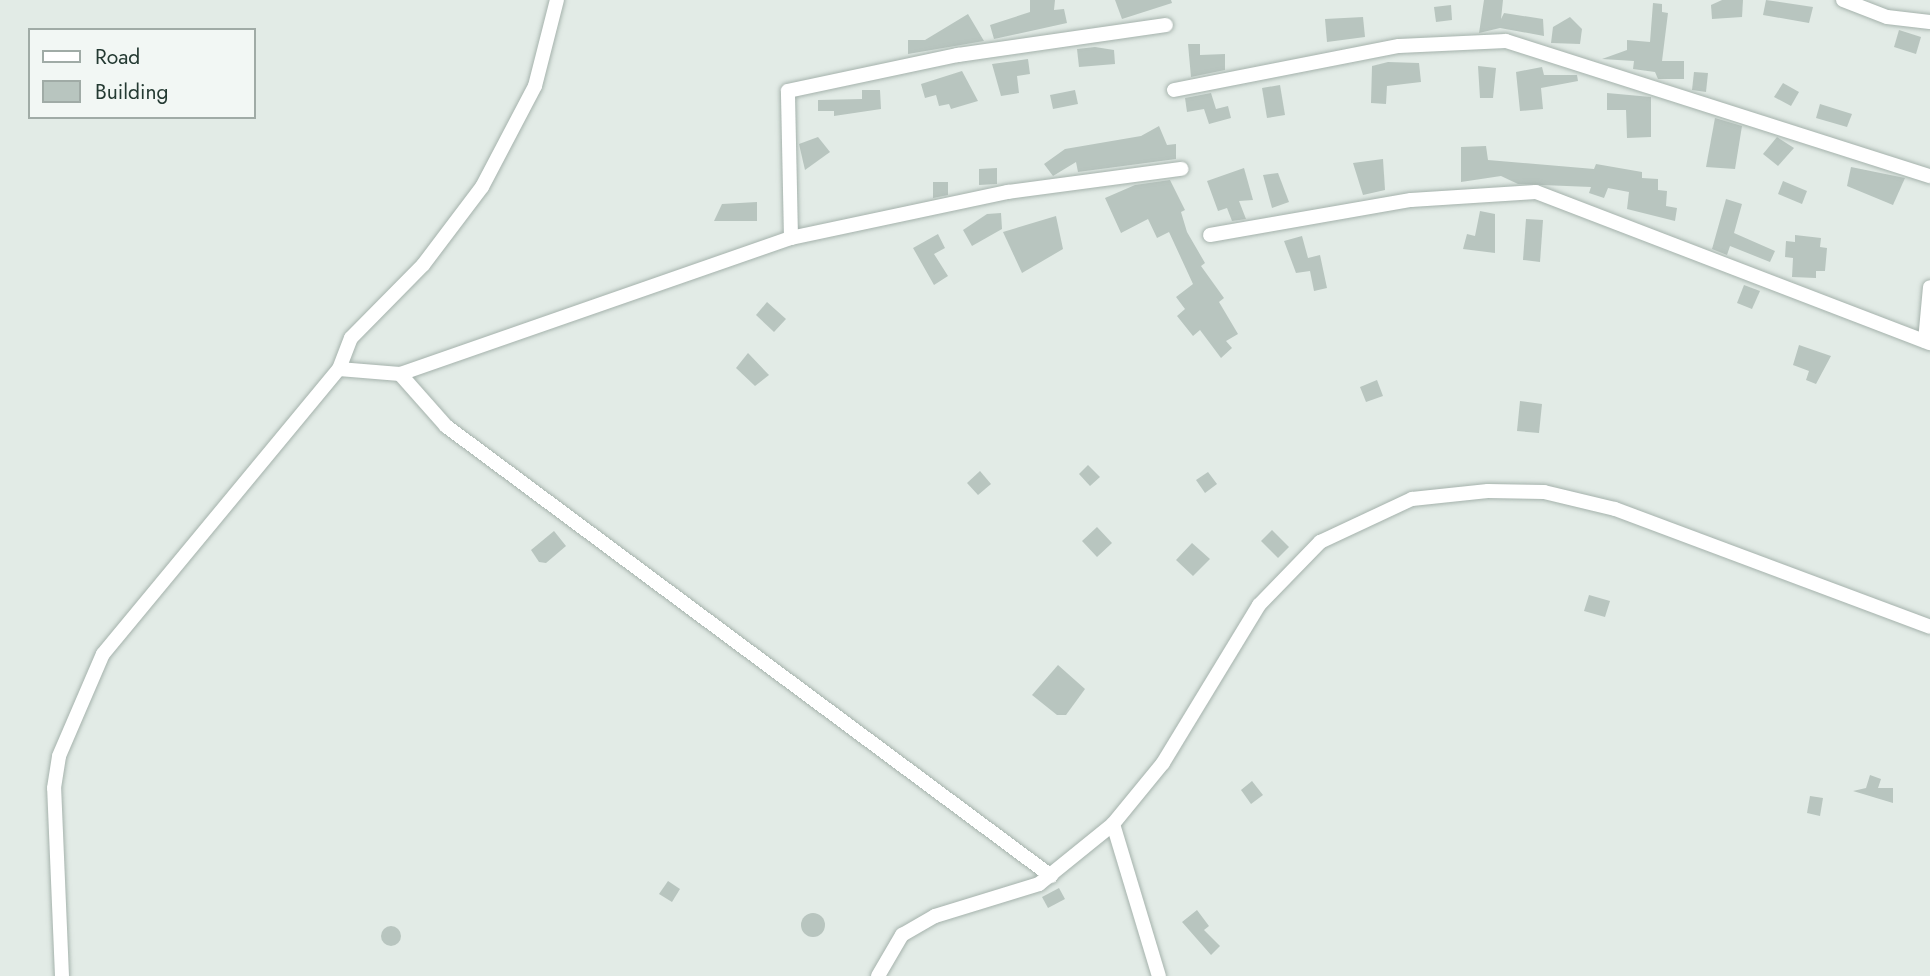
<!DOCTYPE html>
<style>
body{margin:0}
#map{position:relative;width:1930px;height:976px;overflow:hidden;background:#e2ebe6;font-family:Jost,sans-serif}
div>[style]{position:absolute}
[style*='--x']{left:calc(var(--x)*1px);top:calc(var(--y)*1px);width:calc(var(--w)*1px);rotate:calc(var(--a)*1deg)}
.building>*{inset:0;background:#b8c5bf}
.round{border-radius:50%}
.roads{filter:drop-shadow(0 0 2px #a5b2ac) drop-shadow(0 0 2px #a5b2ac)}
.minor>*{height:14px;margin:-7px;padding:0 7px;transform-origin:7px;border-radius:7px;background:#fff}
span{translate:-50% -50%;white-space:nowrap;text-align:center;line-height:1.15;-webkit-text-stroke:5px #f2f7f4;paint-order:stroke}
.legend{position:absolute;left:28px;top:28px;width:228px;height:91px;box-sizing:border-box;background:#f2f7f4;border:2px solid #a0aba6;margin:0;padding:9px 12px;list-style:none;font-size:21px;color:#243a32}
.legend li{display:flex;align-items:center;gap:14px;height:35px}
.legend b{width:35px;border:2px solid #a0aba6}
</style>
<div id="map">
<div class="building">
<div style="clip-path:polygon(1030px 0,1055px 0,1054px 10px,1064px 9px,1067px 23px,994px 39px,990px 25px,1030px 12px)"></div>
<div style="clip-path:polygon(1115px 0,1171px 0,1172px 3px,1122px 19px)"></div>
<div style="clip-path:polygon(1484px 0,1503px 0,1501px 19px,1504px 13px,1543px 19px,1544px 36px,1500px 28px,1479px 33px)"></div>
<div style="clip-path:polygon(1722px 0,1743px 0,1742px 17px,1712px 19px,1711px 5px)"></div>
<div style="clip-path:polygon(1766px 0,1813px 7px,1809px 23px,1763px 15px)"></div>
<div style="clip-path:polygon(1653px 3px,1662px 4px,1662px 12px,1668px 13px,1662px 61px,1684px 61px,1684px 79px,1658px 79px,1655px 72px,1633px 69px,1634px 61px,1602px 59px,1627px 50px,1627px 40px,1650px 42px)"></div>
<div style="clip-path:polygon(1451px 5px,1452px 20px,1436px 22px,1434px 7px)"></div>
<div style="clip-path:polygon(968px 14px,984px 41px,908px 54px,908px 40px,925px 40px)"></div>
<div style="clip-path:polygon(1363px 17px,1365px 37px,1327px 42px,1325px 19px)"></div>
<div style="clip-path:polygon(1570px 17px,1582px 29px,1580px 44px,1551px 43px,1553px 27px)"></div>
<div style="clip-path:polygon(1899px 30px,1921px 37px,1916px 54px,1894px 47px)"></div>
<div style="clip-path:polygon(1188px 44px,1200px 44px,1200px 55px,1225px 54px,1225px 70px,1191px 77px)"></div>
<div style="clip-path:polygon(1095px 47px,1114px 50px,1115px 64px,1079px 67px,1077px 49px)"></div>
<div style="clip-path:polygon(1028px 59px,1030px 74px,1017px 76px,1019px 93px,1001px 96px,992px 64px)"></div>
<div style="clip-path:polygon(1388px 62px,1419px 63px,1421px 82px,1387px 86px,1386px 104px,1371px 103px,1372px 66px)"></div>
<div style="clip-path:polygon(1478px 66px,1496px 68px,1493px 98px,1480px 98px)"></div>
<div style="clip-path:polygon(1542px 67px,1544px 75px,1577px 75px,1578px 81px,1541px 88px,1543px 109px,1520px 111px,1516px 72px)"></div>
<div style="clip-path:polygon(962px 71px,978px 101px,951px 109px,949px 104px,939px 106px,936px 95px,925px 98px,921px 84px)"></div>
<div style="clip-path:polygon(1694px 72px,1708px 73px,1706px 92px,1692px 90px)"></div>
<div style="clip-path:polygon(1783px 83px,1799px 92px,1791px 106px,1774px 97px)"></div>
<div style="clip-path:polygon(1280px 85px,1285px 115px,1267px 118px,1262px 88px)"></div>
<div style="clip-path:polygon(862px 90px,880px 90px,881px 109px,834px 116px,834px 111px,818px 111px,818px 100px,862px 99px)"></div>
<div style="clip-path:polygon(1075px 90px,1078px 104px,1053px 109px,1050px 95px)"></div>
<div style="clip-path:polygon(1211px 93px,1216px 109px,1228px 106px,1231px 118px,1209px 124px,1204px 109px,1187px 112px,1185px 98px)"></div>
<div style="clip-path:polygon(1607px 93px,1651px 97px,1651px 137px,1627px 138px,1626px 110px,1607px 110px)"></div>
<div style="clip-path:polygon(1820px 104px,1852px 114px,1847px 127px,1816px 118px)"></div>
<div style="clip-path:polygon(1715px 118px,1742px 126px,1735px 169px,1706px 167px)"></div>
<div style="clip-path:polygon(1159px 126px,1167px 145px,1176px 144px,1176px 159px,1078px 172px,1076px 162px,1053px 176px,1044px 164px,1065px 149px,1141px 136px)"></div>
<div style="clip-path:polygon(818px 137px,830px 152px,805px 170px,799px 144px)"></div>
<div style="clip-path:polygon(1777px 137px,1794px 148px,1778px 166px,1763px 154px)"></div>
<div style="clip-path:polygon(1486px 146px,1488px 160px,1594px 169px,1596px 164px,1642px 172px,1642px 178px,1658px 179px,1658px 190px,1667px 191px,1666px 206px,1677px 208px,1675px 221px,1627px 209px,1629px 192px,1608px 188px,1604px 198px,1589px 193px,1591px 187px,1518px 184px,1501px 176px,1461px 182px,1461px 147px)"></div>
<div style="clip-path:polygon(1383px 159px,1385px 190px,1363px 195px,1353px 163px)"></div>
<div style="clip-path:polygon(1851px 167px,1905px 178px,1893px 205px,1847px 186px)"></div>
<div style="clip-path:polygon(997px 168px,997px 184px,979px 185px,979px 169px)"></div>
<div style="clip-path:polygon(1244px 168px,1253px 200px,1239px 201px,1246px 219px,1232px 221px,1227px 208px,1218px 211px,1207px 181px)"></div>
<div style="clip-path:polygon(1278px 173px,1289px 202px,1272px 208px,1263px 175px)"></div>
<div style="clip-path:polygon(1170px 180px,1185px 210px,1181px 212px,1187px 232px,1205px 263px,1201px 266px,1224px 298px,1219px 302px,1238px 334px,1226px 341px,1232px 348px,1221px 358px,1200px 330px,1193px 336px,1177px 316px,1185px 309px,1176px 297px,1193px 284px,1169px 232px,1157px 238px,1148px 219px,1121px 233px,1105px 198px,1135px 185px)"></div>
<div style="clip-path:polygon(1783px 181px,1807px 191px,1802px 204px,1778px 194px)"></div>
<div style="clip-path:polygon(933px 182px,948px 182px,948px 195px,933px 198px)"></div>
<div style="clip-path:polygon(1726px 199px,1742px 204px,1734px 233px,1775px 251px,1770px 262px,1730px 246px,1727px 255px,1712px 249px)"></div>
<div style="clip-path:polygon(757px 202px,757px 221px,714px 221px,722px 204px)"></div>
<div style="clip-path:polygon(1480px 211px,1495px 214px,1495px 253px,1463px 249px,1467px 234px,1475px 236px)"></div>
<div style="clip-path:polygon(1001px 213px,1002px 229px,972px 246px,963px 230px,987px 214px)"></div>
<div style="clip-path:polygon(1056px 216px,1063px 249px,1022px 273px,1003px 232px)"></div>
<div style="clip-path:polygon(1526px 219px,1543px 220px,1540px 262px,1523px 260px)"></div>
<div style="clip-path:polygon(938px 234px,945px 248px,934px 254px,948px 276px,934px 285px,913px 248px)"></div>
<div style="clip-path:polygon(1795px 235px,1821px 238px,1820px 247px,1827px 248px,1825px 271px,1816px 271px,1816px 278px,1792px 277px,1793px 258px,1785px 257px,1786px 241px,1795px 242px)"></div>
<div style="clip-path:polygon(1302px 236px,1308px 258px,1320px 255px,1327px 288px,1314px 291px,1310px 271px,1296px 273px,1284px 241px)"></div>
<div style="clip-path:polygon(1744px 285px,1760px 291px,1752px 309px,1737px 303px)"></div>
<div style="clip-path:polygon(767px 302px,786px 319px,774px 332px,756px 315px)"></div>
<div style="clip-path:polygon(1799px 345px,1831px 356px,1816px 384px,1806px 380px,1809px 371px,1793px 365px)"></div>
<div style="clip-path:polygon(748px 353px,769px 375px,755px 386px,736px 368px)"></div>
<div style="clip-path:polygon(1377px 380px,1383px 396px,1366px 402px,1360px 387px)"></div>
<div style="clip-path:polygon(1520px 401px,1542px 404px,1539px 433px,1517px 431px)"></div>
<div style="clip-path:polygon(1088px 465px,1100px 477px,1090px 486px,1079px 474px)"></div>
<div style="clip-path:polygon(980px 471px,991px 484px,978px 495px,967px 483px)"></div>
<div style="clip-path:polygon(1208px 472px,1217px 484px,1205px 493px,1196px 480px)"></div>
<div style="clip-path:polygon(1097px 527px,1112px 543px,1097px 557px,1082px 541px)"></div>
<div style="clip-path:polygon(1272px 530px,1289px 547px,1278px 558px,1261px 541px)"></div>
<div style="clip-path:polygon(554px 531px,566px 546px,546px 563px,539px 562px,531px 550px)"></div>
<div style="clip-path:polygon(1192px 543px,1210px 559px,1193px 576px,1176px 560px)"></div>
<div style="clip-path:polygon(1589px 595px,1610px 601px,1605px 617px,1584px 611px)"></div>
<div style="clip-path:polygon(1058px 665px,1085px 689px,1066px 715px,1057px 715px,1032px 695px)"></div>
<div style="clip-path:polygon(1870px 775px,1881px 779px,1878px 788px,1893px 788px,1893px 803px,1853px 791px,1866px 788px)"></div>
<div style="clip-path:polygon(1252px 781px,1263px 795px,1251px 804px,1241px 790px)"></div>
<div style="clip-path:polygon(1810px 796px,1823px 798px,1820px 816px,1807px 813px)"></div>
<div style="clip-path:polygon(668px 881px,680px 889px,672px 902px,659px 894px)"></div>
<div style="clip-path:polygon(1059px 888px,1065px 899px,1048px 908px,1042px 897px)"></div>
<div style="clip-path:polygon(1197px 910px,1209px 926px,1204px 930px,1220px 946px,1211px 955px,1182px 922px)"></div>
<div class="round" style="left:801px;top:913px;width:24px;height:24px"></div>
<div class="round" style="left:381px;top:926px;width:20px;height:20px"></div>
</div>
<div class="roads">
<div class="minor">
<div style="--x:1843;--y:0;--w:47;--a:21.1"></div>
<div style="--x:1887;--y:17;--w:43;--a:6.6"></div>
<div style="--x:1174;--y:90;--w:229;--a:-11.1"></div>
<div style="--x:1399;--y:46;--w:107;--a:-2.7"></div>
<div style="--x:1506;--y:41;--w:445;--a:17.7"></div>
<div style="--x:1210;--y:235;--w:204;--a:-9.9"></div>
<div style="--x:1411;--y:200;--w:125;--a:-3.7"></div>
<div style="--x:1536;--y:192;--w:422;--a:21"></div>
<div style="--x:791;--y:238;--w:147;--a:-91.2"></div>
<div style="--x:788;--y:91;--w:174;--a:-12"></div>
<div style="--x:958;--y:55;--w:210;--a:-8.2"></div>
<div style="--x:1925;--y:341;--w:54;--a:-84.7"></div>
<div style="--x:339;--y:369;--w:61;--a:4.7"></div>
<div style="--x:400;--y:374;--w:414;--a:-19.2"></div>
<div style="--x:791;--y:238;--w:222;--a:-12"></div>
<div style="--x:1008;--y:192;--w:175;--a:-7.6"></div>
<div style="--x:400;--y:374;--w:69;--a:48.5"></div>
<div style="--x:446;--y:426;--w:754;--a:36.64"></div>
<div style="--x:1113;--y:824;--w:159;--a:73.2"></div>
<div style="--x:62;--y:976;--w:188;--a:-92.4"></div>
<div style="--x:54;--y:788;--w:32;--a:-81"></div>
<div style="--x:59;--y:756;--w:111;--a:-66.7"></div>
<div style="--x:103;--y:654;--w:370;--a:-50.4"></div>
<div style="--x:339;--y:369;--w:33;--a:-69"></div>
<div style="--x:351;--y:338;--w:103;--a:-45.4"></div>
<div style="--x:423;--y:265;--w:98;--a:-52.9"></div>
<div style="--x:482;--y:187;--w:114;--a:-62.3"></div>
<div style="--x:535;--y:86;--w:89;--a:-75.7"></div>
<div style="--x:878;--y:976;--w:48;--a:-59.7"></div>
<div style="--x:902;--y:935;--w:38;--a:-30"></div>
<div style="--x:935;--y:916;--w:109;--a:-17.1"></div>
<div style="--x:1039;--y:884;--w:95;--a:-39"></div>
<div style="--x:1113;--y:824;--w:79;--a:-50.7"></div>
<div style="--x:1163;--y:763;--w:185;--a:-58.7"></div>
<div style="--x:1259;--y:605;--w:88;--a:-45.9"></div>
<div style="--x:1320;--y:542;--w:102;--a:-25.1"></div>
<div style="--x:1412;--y:499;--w:76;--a:-6"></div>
<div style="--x:1488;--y:491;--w:56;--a:1"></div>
<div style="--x:1544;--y:492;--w:73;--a:13.5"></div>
<div style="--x:1615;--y:509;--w:336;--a:20.5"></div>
</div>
</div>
<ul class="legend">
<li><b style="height:9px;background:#fff"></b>Road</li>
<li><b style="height:19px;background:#b8c5bf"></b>Building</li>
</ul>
</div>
